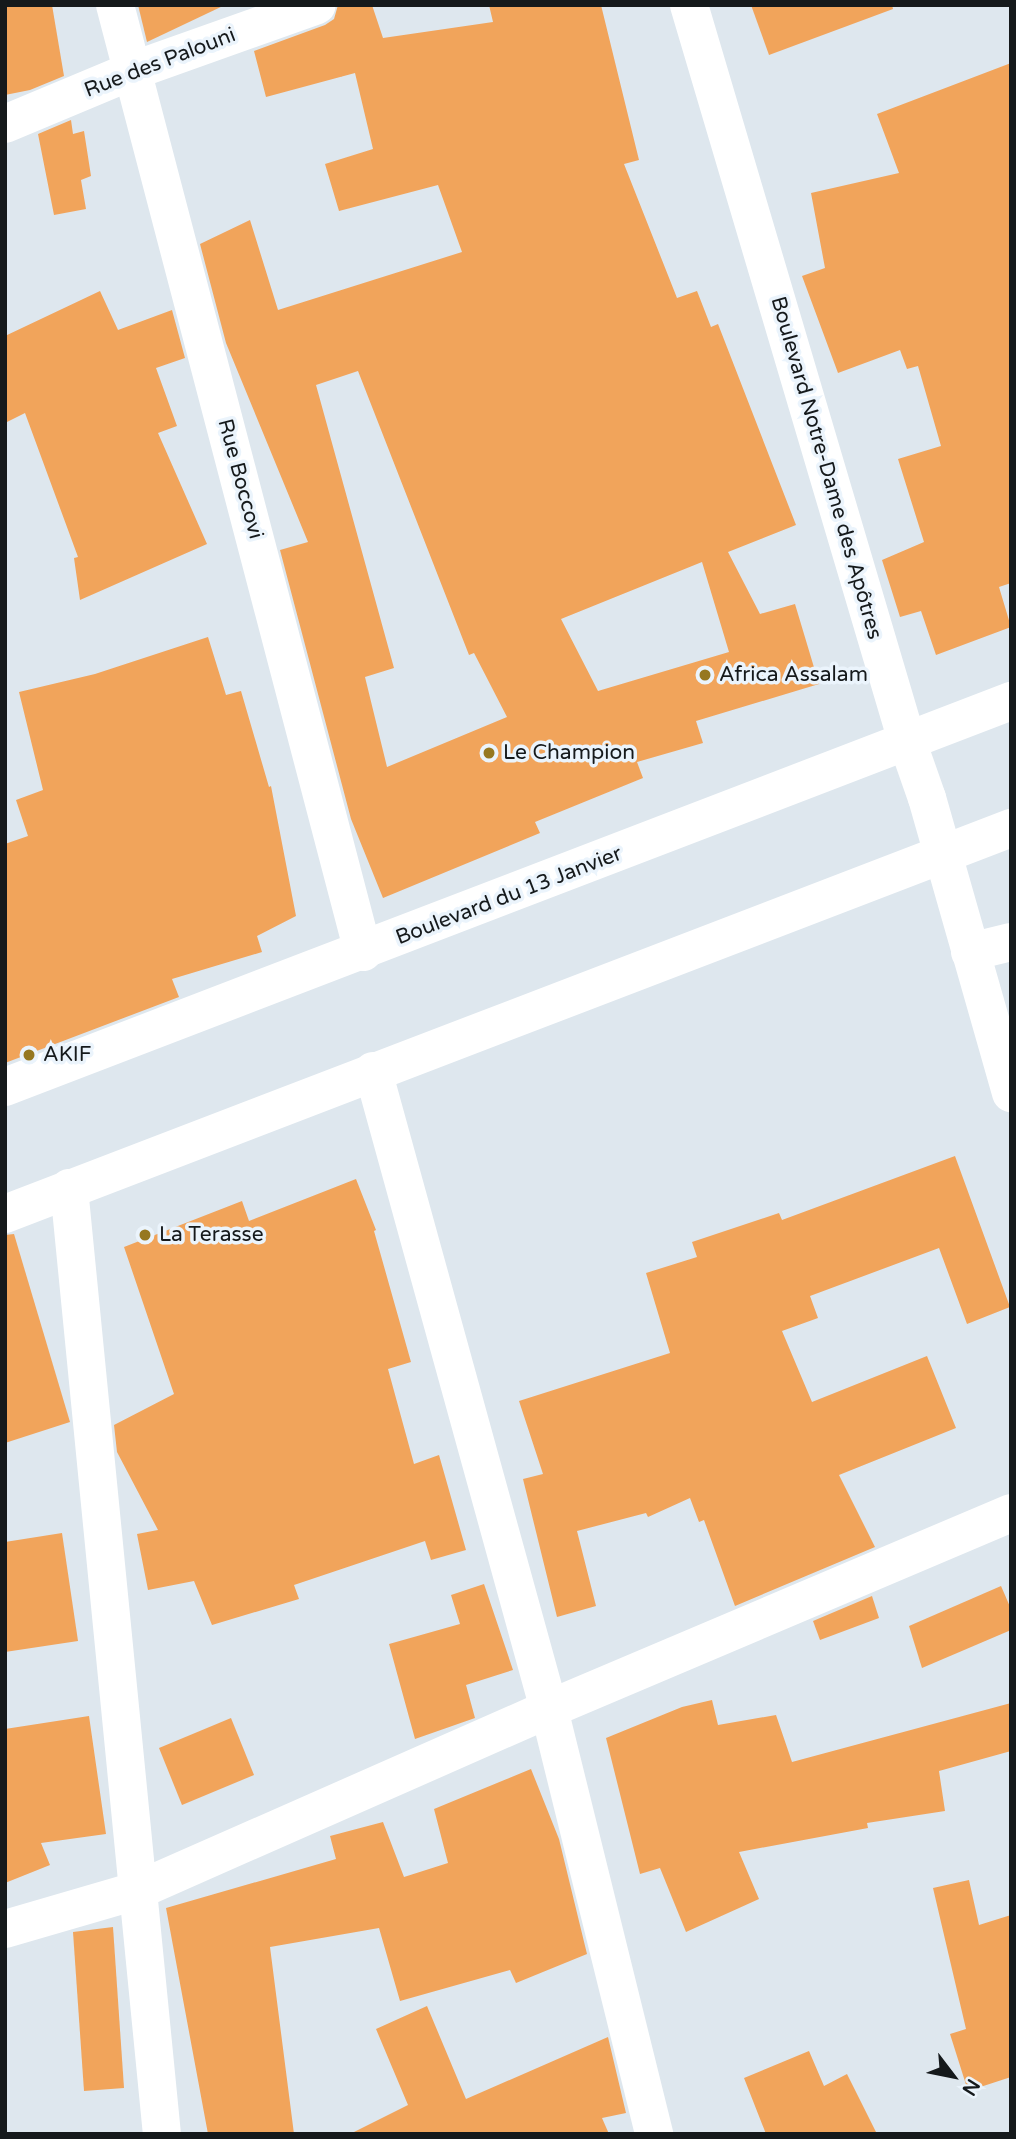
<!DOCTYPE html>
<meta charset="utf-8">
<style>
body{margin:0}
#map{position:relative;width:1016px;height:2139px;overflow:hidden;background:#dee7ee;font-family:"Varela Round",sans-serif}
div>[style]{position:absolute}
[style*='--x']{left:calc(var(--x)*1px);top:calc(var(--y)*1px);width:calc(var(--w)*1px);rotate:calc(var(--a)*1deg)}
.building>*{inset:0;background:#f1a45b}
.minor>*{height:38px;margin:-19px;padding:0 19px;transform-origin:19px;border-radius:19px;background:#fff}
.highway>*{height:38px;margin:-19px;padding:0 19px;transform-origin:19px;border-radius:19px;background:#fff}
.dots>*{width:19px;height:19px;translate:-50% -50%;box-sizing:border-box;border:4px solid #ebf4fc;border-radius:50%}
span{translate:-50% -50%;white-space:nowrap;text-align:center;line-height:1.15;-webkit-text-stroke:7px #ebf4fc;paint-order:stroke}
.street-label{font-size:21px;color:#15191b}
.poi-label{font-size:21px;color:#15191b}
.left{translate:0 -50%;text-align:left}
.frame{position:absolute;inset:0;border:7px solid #15191b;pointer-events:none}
.north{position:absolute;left:918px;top:2041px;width:70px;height:70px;-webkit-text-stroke:5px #ebf4fc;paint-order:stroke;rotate:122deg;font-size:19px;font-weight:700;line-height:28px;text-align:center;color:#15191b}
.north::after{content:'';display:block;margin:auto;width:24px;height:32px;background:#15191b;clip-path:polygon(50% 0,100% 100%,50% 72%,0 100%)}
</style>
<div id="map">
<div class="building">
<div style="clip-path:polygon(5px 5px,52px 5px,64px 76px,30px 90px,5px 95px)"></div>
<div style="clip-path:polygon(138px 5px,225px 5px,147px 42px)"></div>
<div style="clip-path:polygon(evenodd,338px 5px,372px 5px,383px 38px,493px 22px,489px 5px,601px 5px,639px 160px,624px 164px,677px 298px,697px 291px,711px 327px,718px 324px,796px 525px,728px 552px,760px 614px,795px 604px,819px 684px,696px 721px,703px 743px,637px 762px,643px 778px,535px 822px,540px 833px,383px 898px,351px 819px,280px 550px,308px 542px,226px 343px,200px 244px,250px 220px,278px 310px,462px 252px,438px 185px,339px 211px,325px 164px,373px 149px,355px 73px,266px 97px,254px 51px,325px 25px,334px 19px,338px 5px,358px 371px,469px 655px,474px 653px,507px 717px,387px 767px,365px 677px,394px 668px,316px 385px,358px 371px,338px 5px,702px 562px,729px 652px,598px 691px,561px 619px,702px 562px)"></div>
<div style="clip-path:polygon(751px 5px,892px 5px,893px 9px,769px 55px)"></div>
<div style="clip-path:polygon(1011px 63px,1011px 583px,999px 587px,1011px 627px,936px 655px,921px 611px,900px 617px,882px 560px,924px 542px,898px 459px,941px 446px,918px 366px,907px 369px,900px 350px,838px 373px,802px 276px,825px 268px,811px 193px,899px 173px,877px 114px)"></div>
<div style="clip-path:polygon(71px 120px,73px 134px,84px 131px,91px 176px,81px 180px,86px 209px,54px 215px,38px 134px)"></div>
<div style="clip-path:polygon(100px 291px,118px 330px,172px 310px,185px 358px,156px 368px,177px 426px,158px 433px,207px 544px,80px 600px,74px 558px,78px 557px,25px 413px,5px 423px,5px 336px)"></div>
<div style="clip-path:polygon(208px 637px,226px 695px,241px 691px,269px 787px,271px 786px,296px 916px,257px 936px,262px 952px,172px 979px,179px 997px,5px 1063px,5px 844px,28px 836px,16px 800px,43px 790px,19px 692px,95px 674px)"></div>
<div style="clip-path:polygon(955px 1156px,1010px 1307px,967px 1324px,939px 1248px,810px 1296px,818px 1318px,782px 1331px,812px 1402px,927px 1356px,956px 1428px,839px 1475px,875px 1547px,735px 1606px,704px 1520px,699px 1522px,690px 1498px,648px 1517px,646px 1513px,577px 1531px,596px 1606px,557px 1617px,523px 1479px,543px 1474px,519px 1401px,670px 1353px,646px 1273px,697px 1257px,692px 1242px,779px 1213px,782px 1220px)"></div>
<div style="clip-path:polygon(356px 1179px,376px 1230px,374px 1231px,411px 1362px,388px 1369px,414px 1464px,439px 1455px,466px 1550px,431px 1560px,425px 1541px,294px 1585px,299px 1599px,212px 1625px,194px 1581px,148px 1590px,137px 1534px,158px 1530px,117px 1452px,114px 1425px,174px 1394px,124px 1247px,242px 1201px,249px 1221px)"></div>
<div style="clip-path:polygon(14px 1234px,70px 1422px,5px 1443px,5px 1235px)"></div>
<div style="clip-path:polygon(62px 1533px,78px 1641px,5px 1652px,5px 1542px)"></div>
<div style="clip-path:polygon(484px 1584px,513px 1670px,466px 1685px,475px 1718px,415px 1739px,389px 1644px,460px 1624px,451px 1595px)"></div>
<div style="clip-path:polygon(1001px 1586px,1011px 1609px,1011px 1630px,922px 1668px,909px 1626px)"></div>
<div style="clip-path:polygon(872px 1596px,879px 1618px,820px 1640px,813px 1621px)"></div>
<div style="clip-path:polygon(712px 1700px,718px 1725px,776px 1715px,792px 1762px,1011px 1703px,1011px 1751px,939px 1771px,945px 1811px,867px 1823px,868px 1828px,739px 1852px,759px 1899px,686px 1932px,660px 1868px,640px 1874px,606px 1738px,682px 1707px)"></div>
<div style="clip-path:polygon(89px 1716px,106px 1834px,41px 1843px,50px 1865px,5px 1883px,5px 1729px)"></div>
<div style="clip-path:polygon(231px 1718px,254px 1775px,182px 1805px,159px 1748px)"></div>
<div style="clip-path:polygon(531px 1769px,559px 1839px,587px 1954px,516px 1983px,510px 1970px,400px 2001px,379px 1928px,270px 1947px,294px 2134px,208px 2134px,166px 1908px,336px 1859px,330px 1836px,383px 1822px,404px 1877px,448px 1863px,434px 1809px)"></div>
<div style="clip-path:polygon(969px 1880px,979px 1925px,1011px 1915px,1011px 2077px,968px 2091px,950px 2034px,966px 2029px,933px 1888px)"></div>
<div style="clip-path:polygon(113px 1927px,124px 2088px,84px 2091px,73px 1932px)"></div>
<div style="clip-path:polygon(427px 2006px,466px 2099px,608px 2037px,626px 2113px,602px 2118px,609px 2134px,350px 2134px,408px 2105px,376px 2029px)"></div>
<div style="clip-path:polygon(809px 2051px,824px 2086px,847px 2074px,877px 2134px,766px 2134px,744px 2078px)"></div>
</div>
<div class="minor">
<div style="--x:115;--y:5;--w:979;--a:75.32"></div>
<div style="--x:689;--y:5;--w:768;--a:73.5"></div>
<div style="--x:907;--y:741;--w:60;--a:70.7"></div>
<div style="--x:927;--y:798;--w:307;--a:74.1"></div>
<div style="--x:5;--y:124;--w:138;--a:-22.7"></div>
<div style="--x:132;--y:71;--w:196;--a:-19.6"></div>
<div style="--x:970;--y:952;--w:42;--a:-13.7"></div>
<div style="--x:373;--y:1071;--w:662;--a:74.58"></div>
<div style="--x:549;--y:1709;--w:438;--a:76.1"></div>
<div style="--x:69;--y:1188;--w:951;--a:84.39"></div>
<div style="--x:5;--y:1929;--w:136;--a:-16.2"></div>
<div style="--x:136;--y:1891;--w:451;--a:-23.8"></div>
<div style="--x:549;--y:1709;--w:502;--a:-22.99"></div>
</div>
<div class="highway">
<div style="--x:5;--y:1087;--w:1078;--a:-20.99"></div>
<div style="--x:5;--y:1214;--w:1078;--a:-20.99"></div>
</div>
<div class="dots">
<div style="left:705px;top:675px;background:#967820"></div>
<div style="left:489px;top:753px;background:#967820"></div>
<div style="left:29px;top:1055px;background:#967820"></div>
<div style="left:145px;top:1235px;background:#967820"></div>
</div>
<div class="street-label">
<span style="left:160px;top:63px;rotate:-21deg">Rue des Palouni</span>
<span style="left:826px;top:468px;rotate:74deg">Boulevard Notre-Dame des Apôtres</span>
<span style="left:240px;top:479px;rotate:75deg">Rue Boccovi</span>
<span style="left:509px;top:896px;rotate:-21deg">Boulevard du 13 Janvier</span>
</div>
<div class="poi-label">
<span class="left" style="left:719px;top:675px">Africa Assalam</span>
<span class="left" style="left:503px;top:753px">Le Champion</span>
<span class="left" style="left:43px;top:1055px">AKIF</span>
<span class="left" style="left:159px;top:1235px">La Terasse</span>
</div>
<div class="frame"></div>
<div class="north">N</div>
</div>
